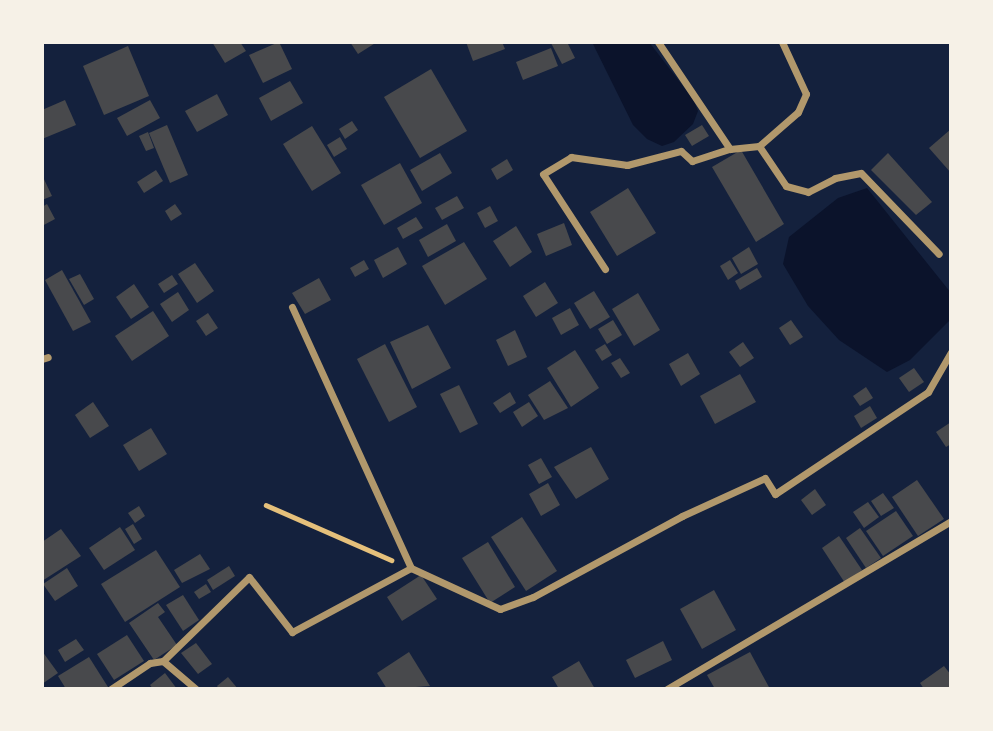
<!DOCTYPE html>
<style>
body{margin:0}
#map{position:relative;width:993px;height:731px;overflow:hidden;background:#14213d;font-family:Poppins,sans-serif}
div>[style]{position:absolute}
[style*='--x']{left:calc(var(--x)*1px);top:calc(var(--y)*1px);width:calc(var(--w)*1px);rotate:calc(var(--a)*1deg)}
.water>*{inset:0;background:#0b132b}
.building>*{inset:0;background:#48494c}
.path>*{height:4.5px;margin:-2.25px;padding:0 2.25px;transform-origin:2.25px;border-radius:2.25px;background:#e5c07b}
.minor>*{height:7px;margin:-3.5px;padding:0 3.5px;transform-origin:3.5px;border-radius:3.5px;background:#b1986c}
span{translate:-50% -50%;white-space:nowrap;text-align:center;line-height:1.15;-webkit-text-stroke:7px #f6f1e7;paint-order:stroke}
.frame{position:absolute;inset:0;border:44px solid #f6f1e7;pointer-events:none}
</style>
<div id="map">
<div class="water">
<div style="clip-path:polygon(592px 42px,649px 42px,693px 99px,698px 111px,693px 124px,674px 142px,662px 146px,647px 139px,633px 125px)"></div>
<div style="clip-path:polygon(867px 188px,951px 293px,950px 320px,910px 360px,887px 372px,839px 340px,808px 306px,783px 264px,789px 237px,838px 198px)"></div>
</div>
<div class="building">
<div style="clip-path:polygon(212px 42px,240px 42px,246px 51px,225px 63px)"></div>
<div style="clip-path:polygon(279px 42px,292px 69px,263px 83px,249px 55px)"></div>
<div style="clip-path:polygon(350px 42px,377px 42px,358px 54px)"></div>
<div style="clip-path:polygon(466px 42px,502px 42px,505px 49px,473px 61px)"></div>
<div style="clip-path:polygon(567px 42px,575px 58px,562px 64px,551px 43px)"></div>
<div style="clip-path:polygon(128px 46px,149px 96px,104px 115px,83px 66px)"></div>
<div style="clip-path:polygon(551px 48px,558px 66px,523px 80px,516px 62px)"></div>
<div style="clip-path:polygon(431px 69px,467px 131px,420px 158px,384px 97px)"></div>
<div style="clip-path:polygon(290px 81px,303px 103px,271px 121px,259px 98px)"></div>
<div style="clip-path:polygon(217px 94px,228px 115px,197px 132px,185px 111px)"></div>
<div style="clip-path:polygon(65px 100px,76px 125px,42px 139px,42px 110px)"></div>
<div style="clip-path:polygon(150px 100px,160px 118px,127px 136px,117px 118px)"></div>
<div style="clip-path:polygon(352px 121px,358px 130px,345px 139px,339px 129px)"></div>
<div style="clip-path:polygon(167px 125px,188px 175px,170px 183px,149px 133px)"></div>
<div style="clip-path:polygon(702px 125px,709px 136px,692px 146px,685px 135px)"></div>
<div style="clip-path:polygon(312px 126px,341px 173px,312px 191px,283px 144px)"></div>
<div style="clip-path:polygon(951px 129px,951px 173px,929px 148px)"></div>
<div style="clip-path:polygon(148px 132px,154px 148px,146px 151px,139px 136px)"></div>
<div style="clip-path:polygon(340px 137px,347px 149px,334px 157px,327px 145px)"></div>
<div style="clip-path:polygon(741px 150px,784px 224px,756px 242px,712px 167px)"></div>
<div style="clip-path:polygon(440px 153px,452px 173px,422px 191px,410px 170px)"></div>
<div style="clip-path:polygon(888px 153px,932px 202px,916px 215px,871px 170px)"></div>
<div style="clip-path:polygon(507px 159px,513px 170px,497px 180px,491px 169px)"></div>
<div style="clip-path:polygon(400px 163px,422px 203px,384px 225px,361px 185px)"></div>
<div style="clip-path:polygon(156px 170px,163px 181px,144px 193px,137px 182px)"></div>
<div style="clip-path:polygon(42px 175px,52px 196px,42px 200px)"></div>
<div style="clip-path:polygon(628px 188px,656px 233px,617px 256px,590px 212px)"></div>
<div style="clip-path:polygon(457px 196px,464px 208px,442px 220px,435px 208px)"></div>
<div style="clip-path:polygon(47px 204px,55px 219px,42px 226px,42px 207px)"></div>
<div style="clip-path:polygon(175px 204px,182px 214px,171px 221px,165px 211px)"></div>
<div style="clip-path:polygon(490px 206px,498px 221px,485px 228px,477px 213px)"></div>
<div style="clip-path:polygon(416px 217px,423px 228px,403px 239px,397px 228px)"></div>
<div style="clip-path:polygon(564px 223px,572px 245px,546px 256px,537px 234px)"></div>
<div style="clip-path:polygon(447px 224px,456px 241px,428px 257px,419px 240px)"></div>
<div style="clip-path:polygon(516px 226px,532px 252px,510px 267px,493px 241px)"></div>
<div style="clip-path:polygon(464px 242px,487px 279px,445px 305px,422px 266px)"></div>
<div style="clip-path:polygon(398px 247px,407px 264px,383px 278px,374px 260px)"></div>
<div style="clip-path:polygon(749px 247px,758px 264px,741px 274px,732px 258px)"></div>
<div style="clip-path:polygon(364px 260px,369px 269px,355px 277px,350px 268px)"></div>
<div style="clip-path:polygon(730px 260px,738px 273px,728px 280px,720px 266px)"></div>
<div style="clip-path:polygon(195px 263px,214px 291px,197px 303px,178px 274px)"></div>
<div style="clip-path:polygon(757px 268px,762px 277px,740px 290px,735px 281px)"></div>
<div style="clip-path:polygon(62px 270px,91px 322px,73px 331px,45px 280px)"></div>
<div style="clip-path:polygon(80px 274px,94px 299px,84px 305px,69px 279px)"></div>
<div style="clip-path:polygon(172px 275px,178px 284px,164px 293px,158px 284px)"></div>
<div style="clip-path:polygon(319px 278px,331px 300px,305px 314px,292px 293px)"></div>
<div style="clip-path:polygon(545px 282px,558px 303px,536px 317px,523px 296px)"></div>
<div style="clip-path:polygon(134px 284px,149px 307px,131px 319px,116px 297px)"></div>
<div style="clip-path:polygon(594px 291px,610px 317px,590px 329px,574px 303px)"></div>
<div style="clip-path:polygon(178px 292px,189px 310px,172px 322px,160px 304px)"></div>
<div style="clip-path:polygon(638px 293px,660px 330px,634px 346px,612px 309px)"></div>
<div style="clip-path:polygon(570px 308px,579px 325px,561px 335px,552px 318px)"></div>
<div style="clip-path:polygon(153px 311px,169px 336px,132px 361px,115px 336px)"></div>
<div style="clip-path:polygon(208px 313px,218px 328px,206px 336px,196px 321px)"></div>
<div style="clip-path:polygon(613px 320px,622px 335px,607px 344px,598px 329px)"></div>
<div style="clip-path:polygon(791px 320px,803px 337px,790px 345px,779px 328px)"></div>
<div style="clip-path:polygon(428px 325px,451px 368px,412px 389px,390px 342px)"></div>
<div style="clip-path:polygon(515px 330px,527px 357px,508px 366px,496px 340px)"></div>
<div style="clip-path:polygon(743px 342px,754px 358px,740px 367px,729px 352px)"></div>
<div style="clip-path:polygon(385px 344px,417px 407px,389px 422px,357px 359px)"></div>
<div style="clip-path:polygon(605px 344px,612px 355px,602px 361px,595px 350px)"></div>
<div style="clip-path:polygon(575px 350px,599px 388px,571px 407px,547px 368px)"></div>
<div style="clip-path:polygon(688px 353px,700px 374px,681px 386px,669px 364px)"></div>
<div style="clip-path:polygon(620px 358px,630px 373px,621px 378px,611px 363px)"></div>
<div style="clip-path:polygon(914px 368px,924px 382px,909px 392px,899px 378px)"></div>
<div style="clip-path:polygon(740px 374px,756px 402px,715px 424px,700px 396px)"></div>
<div style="clip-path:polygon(550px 381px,568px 408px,544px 420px,528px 395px)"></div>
<div style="clip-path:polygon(459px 385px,478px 424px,460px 433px,440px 394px)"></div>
<div style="clip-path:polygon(866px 387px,873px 398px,860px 406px,853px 396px)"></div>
<div style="clip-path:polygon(510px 392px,516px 403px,500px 413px,493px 403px)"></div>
<div style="clip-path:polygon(93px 402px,109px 426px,90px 438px,75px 415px)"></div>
<div style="clip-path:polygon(529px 402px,538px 416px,522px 427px,513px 412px)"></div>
<div style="clip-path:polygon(870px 406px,877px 418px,861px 428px,854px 416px)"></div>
<div style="clip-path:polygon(951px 422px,951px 444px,946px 447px,936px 432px)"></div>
<div style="clip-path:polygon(151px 428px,167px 454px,139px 471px,123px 445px)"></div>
<div style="clip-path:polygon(591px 447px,609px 479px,576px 499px,554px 467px)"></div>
<div style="clip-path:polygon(541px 458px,552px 477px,539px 484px,528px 465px)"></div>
<div style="clip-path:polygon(917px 480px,944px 519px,918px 536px,892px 497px)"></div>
<div style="clip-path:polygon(548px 483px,560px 505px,541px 516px,529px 494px)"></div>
<div style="clip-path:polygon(815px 489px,826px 505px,812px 515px,801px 500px)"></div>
<div style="clip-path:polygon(883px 493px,894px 508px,881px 516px,871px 501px)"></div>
<div style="clip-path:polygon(868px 502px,879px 517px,864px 528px,853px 512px)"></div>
<div style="clip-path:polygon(139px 506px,145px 516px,135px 523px,128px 513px)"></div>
<div style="clip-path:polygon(896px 511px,913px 536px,883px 556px,866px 531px)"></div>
<div style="clip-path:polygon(522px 517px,557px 571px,526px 591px,491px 537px)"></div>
<div style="clip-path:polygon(133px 524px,142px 539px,134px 544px,125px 529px)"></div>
<div style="clip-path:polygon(120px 527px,135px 550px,104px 570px,89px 548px)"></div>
<div style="clip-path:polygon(860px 528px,881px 558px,866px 568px,846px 538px)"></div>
<div style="clip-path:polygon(61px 529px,81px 556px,42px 581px,42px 542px)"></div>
<div style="clip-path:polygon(839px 536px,862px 570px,845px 583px,822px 548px)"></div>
<div style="clip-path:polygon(488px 542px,515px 587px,490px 603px,462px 558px)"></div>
<div style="clip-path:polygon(156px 550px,180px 587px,125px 622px,101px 584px)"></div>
<div style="clip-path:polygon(200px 554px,210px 569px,182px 583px,174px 570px)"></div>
<div style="clip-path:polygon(229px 566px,235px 576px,213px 590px,207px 580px)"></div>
<div style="clip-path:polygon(67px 568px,78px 586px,55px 601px,43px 584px)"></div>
<div style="clip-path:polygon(421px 575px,437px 599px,402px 621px,387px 597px)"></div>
<div style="clip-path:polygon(206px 584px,211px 592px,199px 599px,194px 592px)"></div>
<div style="clip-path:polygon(714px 590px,736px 630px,702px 649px,680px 609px)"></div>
<div style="clip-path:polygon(183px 595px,199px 620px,183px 631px,166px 605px)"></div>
<div style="clip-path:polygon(158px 603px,165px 612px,158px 617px,177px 645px,154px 660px,129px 623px)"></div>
<div style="clip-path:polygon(127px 635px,144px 661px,114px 680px,97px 654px)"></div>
<div style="clip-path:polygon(76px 639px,84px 650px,65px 662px,58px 650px)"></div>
<div style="clip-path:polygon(663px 641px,672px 660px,635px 678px,626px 660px)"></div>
<div style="clip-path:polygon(196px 643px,212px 664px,198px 674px,181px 653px)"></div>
<div style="clip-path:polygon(42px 651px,58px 673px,42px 684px)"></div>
<div style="clip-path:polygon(409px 652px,430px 686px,387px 689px,377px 673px)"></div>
<div style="clip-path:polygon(750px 652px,770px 689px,715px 689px,707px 675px)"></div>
<div style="clip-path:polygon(89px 657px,108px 687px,66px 689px,58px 676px)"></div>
<div style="clip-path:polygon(579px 661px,595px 689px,559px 689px,552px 677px)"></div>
<div style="clip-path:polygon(944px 666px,951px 675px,951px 689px,924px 689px,920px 683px)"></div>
<div style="clip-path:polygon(165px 673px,177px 689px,153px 689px,150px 685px)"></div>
<div style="clip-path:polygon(228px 677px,238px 689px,219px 689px,217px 686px)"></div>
</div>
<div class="path">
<div style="--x:266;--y:505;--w:137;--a:23.7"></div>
</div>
<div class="minor">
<div style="--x:658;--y:42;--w:129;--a:56.1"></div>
<div style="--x:782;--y:42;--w:57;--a:65.2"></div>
<div style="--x:806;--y:94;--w:20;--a:114"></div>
<div style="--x:798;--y:112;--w:52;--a:138.9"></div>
<div style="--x:759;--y:146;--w:48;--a:56"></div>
<div style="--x:786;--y:186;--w:23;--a:15"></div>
<div style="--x:808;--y:192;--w:30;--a:-27"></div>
<div style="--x:835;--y:178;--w:26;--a:-11"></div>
<div style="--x:861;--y:173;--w:112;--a:46.1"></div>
<div style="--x:605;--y:269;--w:113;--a:-123.1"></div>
<div style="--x:543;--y:174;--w:33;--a:-31"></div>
<div style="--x:571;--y:157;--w:57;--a:8.1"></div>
<div style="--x:627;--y:165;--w:56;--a:-14.5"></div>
<div style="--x:681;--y:151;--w:15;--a:42"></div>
<div style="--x:692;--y:161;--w:40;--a:-18"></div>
<div style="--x:730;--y:149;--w:29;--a:-6"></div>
<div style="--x:42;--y:359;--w:6;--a:-18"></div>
<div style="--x:411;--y:568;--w:98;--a:24.7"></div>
<div style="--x:500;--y:609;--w:35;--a:-20"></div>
<div style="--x:533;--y:597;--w:170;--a:-28.5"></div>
<div style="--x:682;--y:516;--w:91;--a:-24.6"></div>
<div style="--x:765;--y:478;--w:19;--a:58"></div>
<div style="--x:775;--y:494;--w:184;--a:-33.7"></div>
<div style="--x:928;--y:392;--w:46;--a:-60.1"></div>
<div style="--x:163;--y:661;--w:43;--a:40.3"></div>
<div style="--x:111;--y:689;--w:47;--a:-33.7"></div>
<div style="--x:150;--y:663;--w:13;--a:-9"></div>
<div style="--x:163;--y:661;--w:120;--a:-44.3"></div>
<div style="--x:249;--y:577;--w:70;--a:52"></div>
<div style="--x:292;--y:632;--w:135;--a:-28.3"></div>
<div style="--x:411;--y:568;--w:287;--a:-114.5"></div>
<div style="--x:667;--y:689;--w:330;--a:-30.6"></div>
</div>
<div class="frame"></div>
</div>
